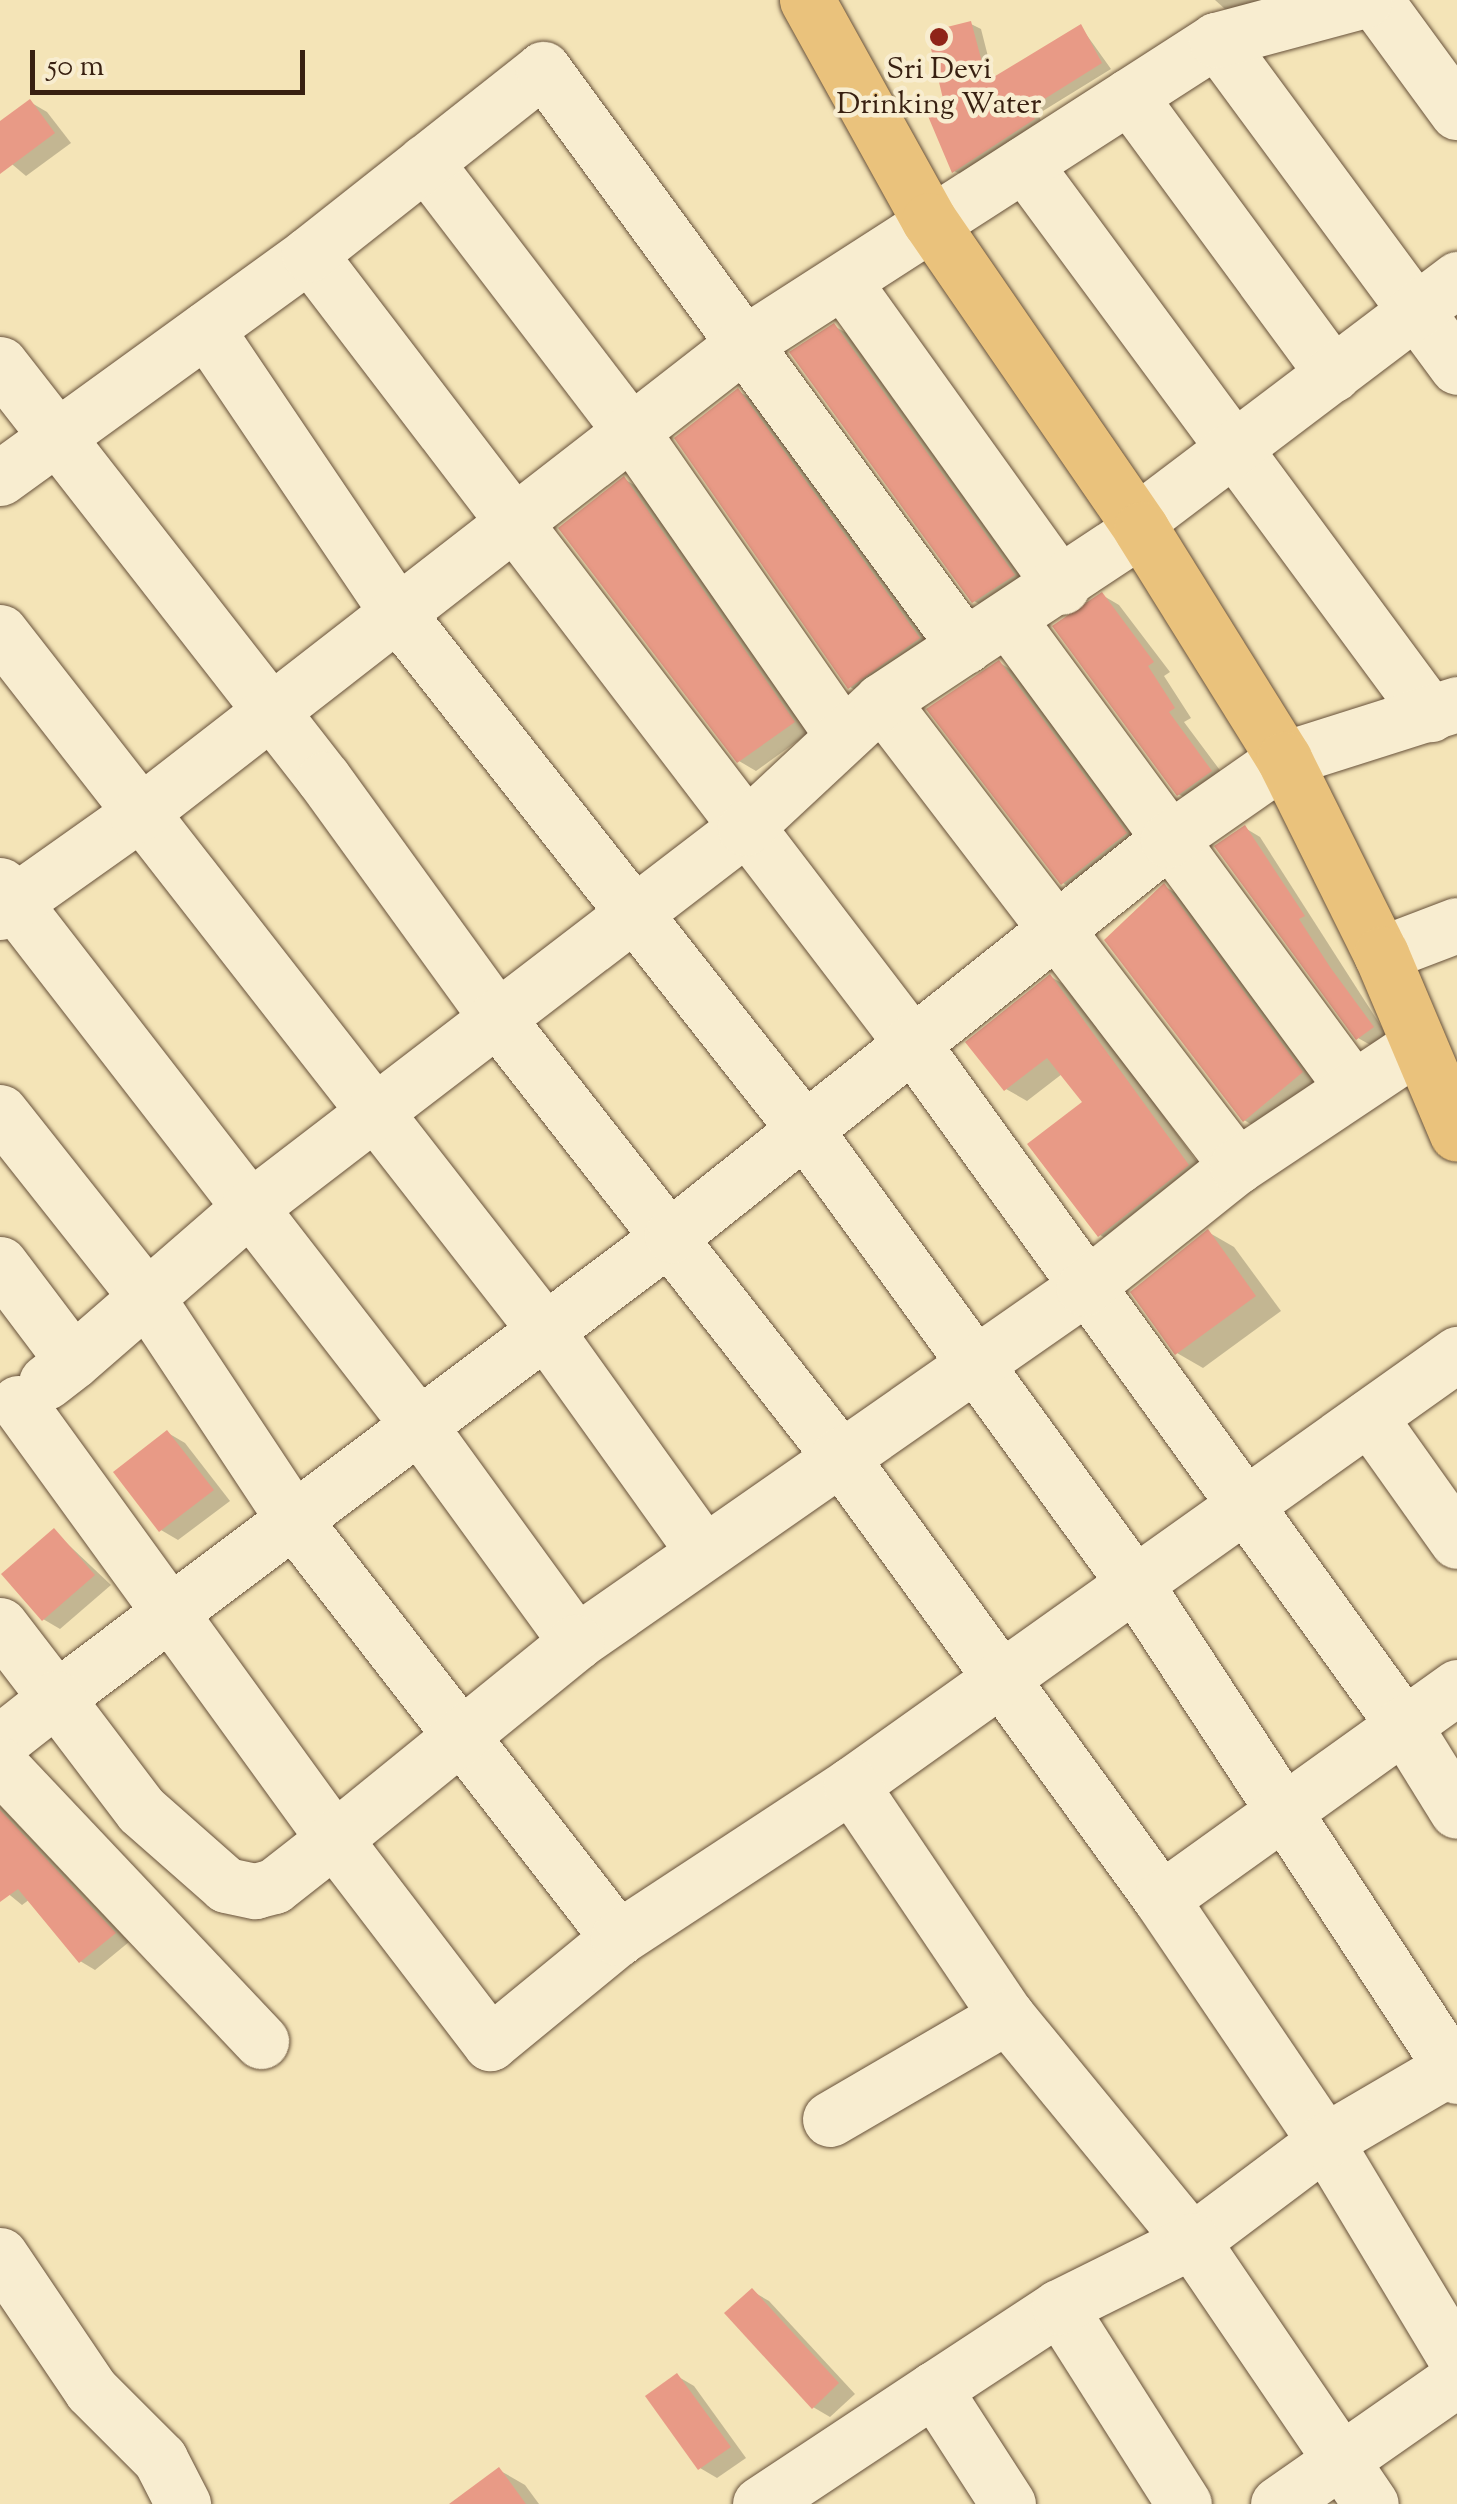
<!DOCTYPE html>
<style>
body{margin:0}
#map{position:relative;width:1457px;height:2504px;overflow:hidden;background:#f4e4b7;font-family:"Sorts Mill Goudy",serif}
div>[style]{position:absolute}
[style*='--x']{left:calc(var(--x)*1px);top:calc(var(--y)*1px);width:calc(var(--w)*1px);rotate:calc(var(--a)*1deg)}
.shadow>*{inset:0;background:#0003}
.building>*{inset:0;background:#e89a86}
.roads{filter:drop-shadow(0 0 2px #67513a) drop-shadow(0 0 2px #67513a)}
.minor>*{height:55px;margin:-27.5px;padding:0 27.5px;transform-origin:27.5px;border-radius:27.5px;background:#f8edd0}
.major>*{height:55px;margin:-27.5px;padding:0 27.5px;transform-origin:27.5px;border-radius:27.5px;background:#eac27c}
.dots>*{width:28px;height:28px;translate:-50% -50%;box-sizing:border-box;border:5px solid #f8edd0;border-radius:50%}
span{translate:-50% -50%;white-space:nowrap;text-align:center;line-height:1.15;-webkit-text-stroke:9px #f8edd0;paint-order:stroke}
.poi-label{font-size:30px;color:#382011}
.scale{position:absolute;left:30px;top:50px;width:275px;height:45px;box-sizing:border-box;border:5px solid #382011;border-top:0;padding-left:12px;font-size:30px;line-height:35px;white-space:nowrap;color:#382011;-webkit-text-stroke:8px #f8edd0;paint-order:stroke}
</style>
<div id="map">
<div class="shadow">
<div style="clip-path:polygon(1215px 0,1301px 0,1235px 18px)"></div>
<div style="clip-path:polygon(971px 24px,981px 29px,994px 80px,1081px 27px,1111px 69px,1038px 114px,1043px 125px,964px 176px,954px 171px,947px 104px)"></div>
<div style="clip-path:polygon(30px 102px,47px 112px,71px 143px,26px 176px,0 154px,0 125px)"></div>
<div style="clip-path:polygon(834px 326px,850px 335px,1029px 584px,990px 610px,974px 601px)"></div>
<div style="clip-path:polygon(738px 391px,757px 402px,938px 649px,869px 698px,850px 687px)"></div>
<div style="clip-path:polygon(624px 479px,641px 489px,810px 732px,756px 771px,739px 761px)"></div>
<div style="clip-path:polygon(1102px 595px,1119px 605px,1170px 672px,1164px 676px,1191px 718px,1184px 722px,1228px 781px,1196px 804px,1178px 794px)"></div>
<div style="clip-path:polygon(1000px 663px,1016px 673px,1142px 843px,1079px 893px,1063px 883px)"></div>
<div style="clip-path:polygon(1245px 828px,1260px 837px,1388px 1037px,1374px 1047px,1358px 1038px)"></div>
<div style="clip-path:polygon(1164px 886px,1184px 898px,1321px 1085px,1264px 1132px,1244px 1120px)"></div>
<div style="clip-path:polygon(1051px 977px,1072px 989px,1208px 1177px,1121px 1247px,1100px 1235px,1085px 1103px,1062px 1074px,1027px 1101px,1006px 1089px)"></div>
<div style="clip-path:polygon(1208px 1232px,1234px 1247px,1281px 1311px,1203px 1368px,1177px 1353px)"></div>
<div style="clip-path:polygon(168px 1433px,185px 1443px,230px 1501px,178px 1540px,161px 1530px)"></div>
<div style="clip-path:polygon(54px 1531px,111px 1585px,60px 1629px,43px 1619px)"></div>
<div style="clip-path:polygon(0 1806px,129px 1942px,95px 1970px,80px 1961px,30px 1899px,22px 1905px,0 1887px)"></div>
<div style="clip-path:polygon(752px 2291px,769px 2301px,855px 2394px,830px 2417px,813px 2407px)"></div>
<div style="clip-path:polygon(677px 2376px,694px 2386px,746px 2458px,717px 2478px,700px 2468px)"></div>
<div style="clip-path:polygon(499px 2470px,525px 2485px,539px 2504px,453px 2504px)"></div>
</div>
<div class="building">
<div style="clip-path:polygon(971px 21px,987px 81px,1081px 24px,1102px 63px,1030px 108px,1035px 119px,952px 173px,925px 109px,944px 103px,927px 32px)"></div>
<div style="clip-path:polygon(30px 99px,55px 133px,0 174px,0 121px)"></div>
<div style="clip-path:polygon(834px 323px,1015px 575px,972px 603px,789px 352px)"></div>
<div style="clip-path:polygon(738px 388px,920px 638px,848px 689px,674px 438px)"></div>
<div style="clip-path:polygon(624px 476px,795px 722px,737px 763px,558px 528px)"></div>
<div style="clip-path:polygon(1102px 592px,1154px 662px,1148px 666px,1175px 708px,1169px 712px,1212px 771px,1177px 796px,1052px 626px)"></div>
<div style="clip-path:polygon(999px 660px,1127px 833px,1061px 885px,926px 709px)"></div>
<div style="clip-path:polygon(1245px 825px,1305px 916px,1299px 919px,1330px 967px,1374px 1027px,1356px 1040px,1214px 846px)"></div>
<div style="clip-path:polygon(1164px 883px,1303px 1072px,1243px 1122px,1104px 940px)"></div>
<div style="clip-path:polygon(1050px 974px,1189px 1165px,1098px 1237px,1027px 1144px,1082px 1102px,1047px 1058px,1004px 1091px,965px 1042px)"></div>
<div style="clip-path:polygon(1208px 1229px,1256px 1296px,1175px 1355px,1130px 1292px)"></div>
<div style="clip-path:polygon(167px 1430px,214px 1490px,159px 1532px,113px 1472px)"></div>
<div style="clip-path:polygon(54px 1528px,95px 1575px,42px 1621px,1px 1574px)"></div>
<div style="clip-path:polygon(0 1810px,116px 1933px,79px 1963px,18px 1889px,0 1902px)"></div>
<div style="clip-path:polygon(752px 2288px,839px 2383px,812px 2409px,724px 2313px)"></div>
<div style="clip-path:polygon(677px 2373px,731px 2447px,698px 2470px,645px 2396px)"></div>
<div style="clip-path:polygon(499px 2467px,526px 2504px,449px 2504px)"></div>
</div>
<div class="roads">
<div class="minor">
<div style="--x:1375;--y:0;--w:139;--a:53.8"></div>
<div style="--x:1216;--y:40;--w:406;--a:53.6"></div>
<div style="--x:1129;--y:96;--w:345;--a:53.7"></div>
<div style="--x:425;--y:162;--w:339;--a:52.6"></div>
<div style="--x:631;--y:431;--w:368;--a:55.2"></div>
<div style="--x:1024;--y:164;--w:684;--a:53.57"></div>
<div style="--x:309;--y:254;--w:992;--a:52.62"></div>
<div style="--x:911;--y:1042;--w:841;--a:54.19"></div>
<div style="--x:1403;--y:1724;--w:102;--a:58.2"></div>
<div style="--x:843;--y:281;--w:376;--a:54.4"></div>
<div style="--x:206;--y:329;--w:344;--a:56"></div>
<div style="--x:398;--y:614;--w:657;--a:51.74"></div>
<div style="--x:805;--y:1130;--w:561;--a:53.99"></div>
<div style="--x:1135;--y:1584;--w:588;--a:56.8"></div>
<div style="--x:0;--y:364;--w:526;--a:52.02"></div>
<div style="--x:324;--y:779;--w:294;--a:54.1"></div>
<div style="--x:496;--y:1017;--w:556;--a:51.94"></div>
<div style="--x:839;--y:1455;--w:548;--a:54.05"></div>
<div style="--x:1161;--y:1899;--w:292;--a:55.9"></div>
<div style="--x:1325;--y:2141;--w:257;--a:59"></div>
<div style="--x:0;--y:478;--w:382;--a:-35.9"></div>
<div style="--x:309;--y:254;--w:298;--a:-38.3"></div>
<div style="--x:543;--y:69;--w:715;--a:53.82"></div>
<div style="--x:1136;--y:522;--w:403;--a:-37.1"></div>
<div style="--x:1008;--y:619;--w:582;--a:53.66"></div>
<div style="--x:0;--y:632;--w:886;--a:52.02"></div>
<div style="--x:545;--y:1330;--w:273;--a:54.4"></div>
<div style="--x:881;--y:701;--w:586;--a:52.56"></div>
<div style="--x:0;--y:885;--w:686;--a:52.23"></div>
<div style="--x:420;--y:1427;--w:266;--a:54"></div>
<div style="--x:576;--y:1642;--w:619;--a:-34.87"></div>
<div style="--x:1084;--y:1288;--w:196;--a:-38.6"></div>
<div style="--x:1237;--y:1166;--w:216;--a:-33.7"></div>
<div style="--x:0;--y:912;--w:168;--a:-35.3"></div>
<div style="--x:137;--y:815;--w:766;--a:-37.84"></div>
<div style="--x:742;--y:345;--w:564;--a:-32.76"></div>
<div style="--x:1216;--y:40;--w:154;--a:-15"></div>
<div style="--x:1381;--y:954;--w:81;--a:-20.9"></div>
<div style="--x:0;--y:1112;--w:233;--a:51.6"></div>
<div style="--x:145;--y:1295;--w:272;--a:56.5"></div>
<div style="--x:295;--y:1522;--w:527;--a:52.17"></div>
<div style="--x:0;--y:1264;--w:121;--a:53"></div>
<div style="--x:73;--y:1361;--w:34;--a:142"></div>
<div style="--x:73;--y:1361;--w:232;--a:-41"></div>
<div style="--x:248;--y:1209;--w:626;--a:-37.47"></div>
<div style="--x:745;--y:828;--w:186;--a:-43"></div>
<div style="--x:881;--y:701;--w:312;--a:-33.5"></div>
<div style="--x:18;--y:1403;--w:538;--a:54.07"></div>
<div style="--x:334;--y:1839;--w:312;--a:-39.1"></div>
<div style="--x:1369;--y:1417;--w:152;--a:54.6"></div>
<div style="--x:0;--y:1625;--w:92;--a:52.5"></div>
<div style="--x:56;--y:1698;--w:771;--a:-36.93"></div>
<div style="--x:672;--y:1235;--w:634;--a:-38.53"></div>
<div style="--x:1168;--y:840;--w:141;--a:-34.9"></div>
<div style="--x:1284;--y:759;--w:182;--a:-17.6"></div>
<div style="--x:0;--y:1742;--w:71;--a:-38.2"></div>
<div style="--x:56;--y:1698;--w:141;--a:52.8"></div>
<div style="--x:141;--y:1810;--w:113;--a:41.4"></div>
<div style="--x:226;--y:1885;--w:30;--a:12"></div>
<div style="--x:255;--y:1891;--w:20;--a:-15"></div>
<div style="--x:274;--y:1886;--w:76;--a:-38.1"></div>
<div style="--x:334;--y:1839;--w:257;--a:52.6"></div>
<div style="--x:490;--y:2043;--w:166;--a:-39.4"></div>
<div style="--x:618;--y:1938;--w:279;--a:-33.3"></div>
<div style="--x:851;--y:1785;--w:744;--a:-35.42"></div>
<div style="--x:0;--y:1765;--w:380;--a:46.6"></div>
<div style="--x:851;--y:1785;--w:279;--a:56"></div>
<div style="--x:1007;--y:2016;--w:291;--a:50.6"></div>
<div style="--x:1192;--y:2241;--w:166;--a:-36.9"></div>
<div style="--x:1325;--y:2141;--w:153;--a:-30.3"></div>
<div style="--x:1161;--y:1899;--w:364;--a:-35.6"></div>
<div style="--x:830;--y:2119;--w:205;--a:-30.2"></div>
<div style="--x:0;--y:2255;--w:163;--a:56"></div>
<div style="--x:91;--y:2390;--w:98;--a:45"></div>
<div style="--x:160;--y:2459;--w:51;--a:62.9"></div>
<div style="--x:1059;--y:2307;--w:233;--a:57.6"></div>
<div style="--x:760;--y:2504;--w:209;--a:-33.5"></div>
<div style="--x:1008;--y:2504;--w:137;--a:-122.8"></div>
<div style="--x:934;--y:2389;--w:149;--a:-33.3"></div>
<div style="--x:1059;--y:2307;--w:148;--a:-26.4"></div>
<div style="--x:1192;--y:2241;--w:318;--a:55.8"></div>
<div style="--x:1278;--y:2504;--w:218;--a:-34.9"></div>
</div>
<div class="major">
<div style="--x:807;--y:0;--w:252;--a:61"></div>
<div style="--x:929;--y:220;--w:375;--a:55.5"></div>
<div style="--x:1141;--y:529;--w:271;--a:58.1"></div>
<div style="--x:1284;--y:759;--w:218;--a:63.6"></div>
<div style="--x:1381;--y:954;--w:195;--a:67.1"></div>
</div>
</div>
<div class="dots">
<div style="left:939px;top:37px;background:#8f2418"></div>
</div>
<div class="poi-label">
<span style="left:939px;top:88px">Sri Devi<br>Drinking Water</span>
</div>
<div class="scale">50 m</div>
</div>
